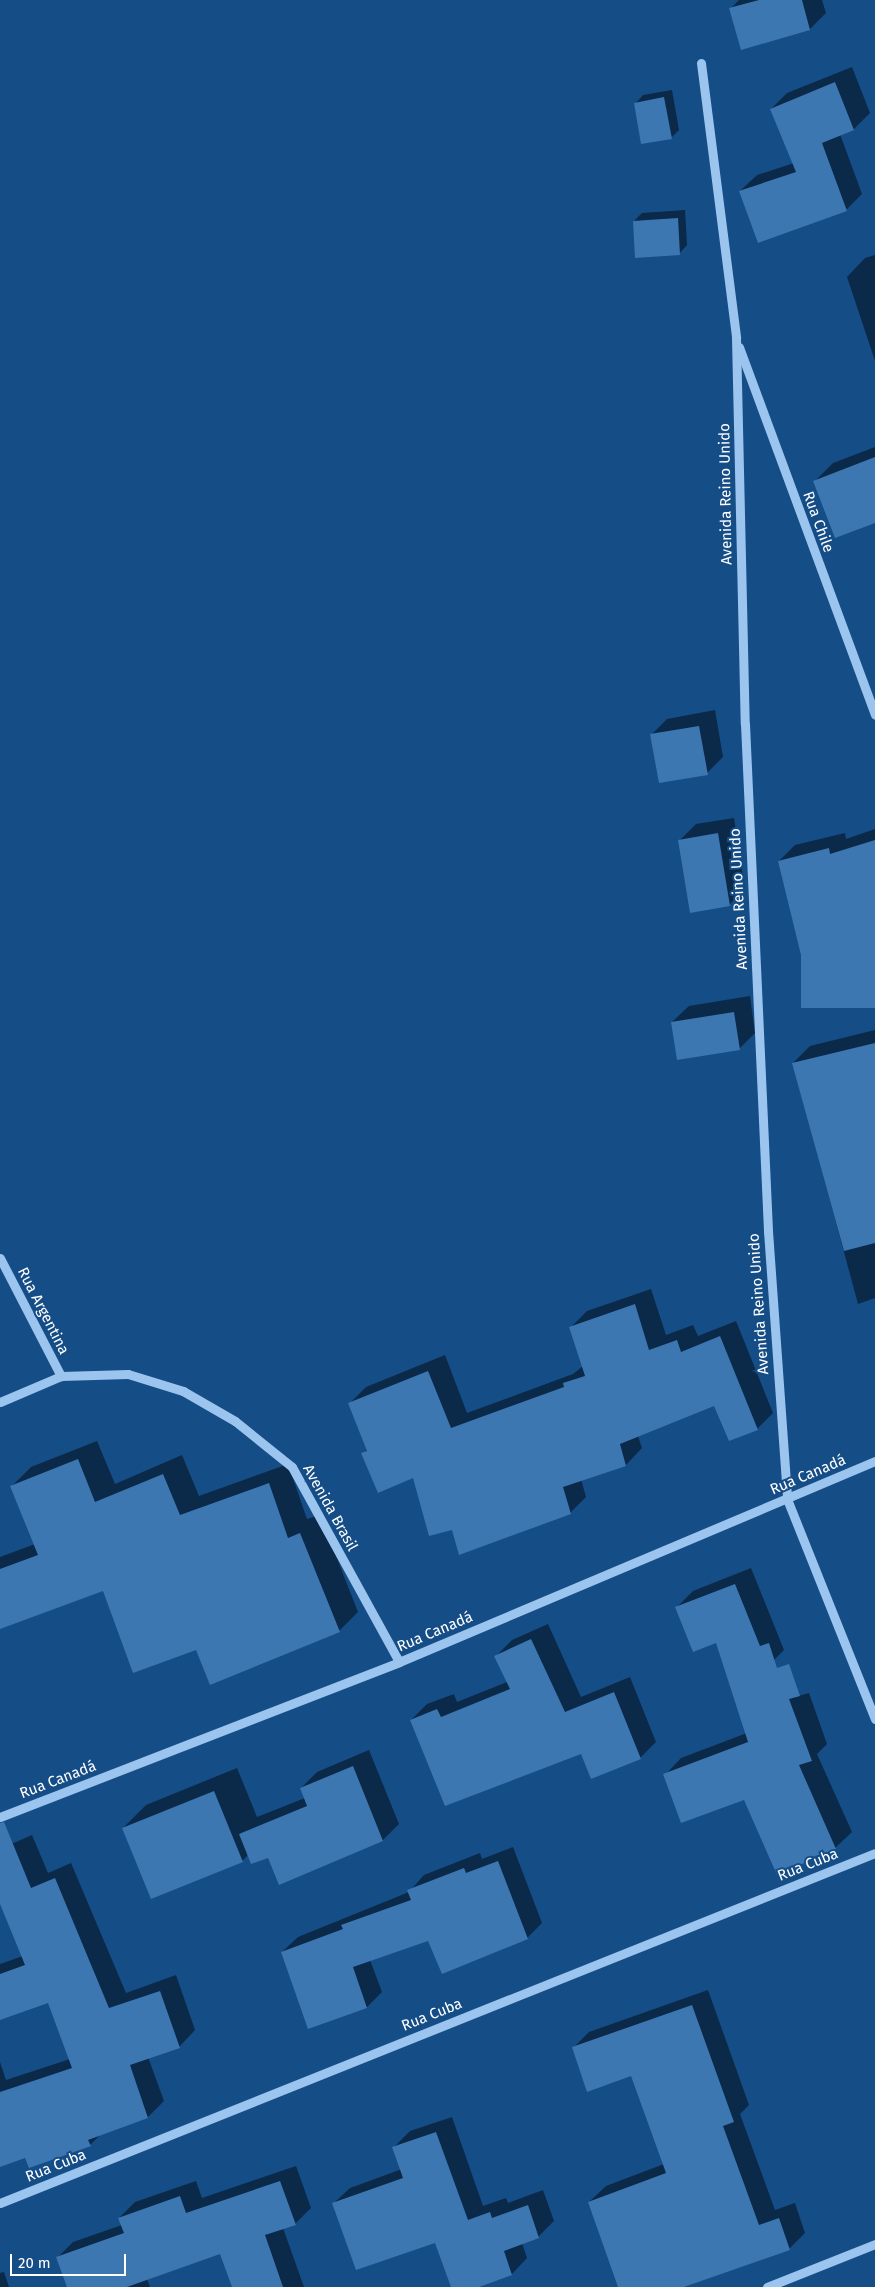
<!DOCTYPE html>
<meta charset="utf-8">
<style>
body{margin:0}
#map{position:relative;width:875px;height:2287px;overflow:hidden;background:#154d87;font-family:"Fira Sans",sans-serif}
div>[style]{position:absolute}
[style*='--x']{left:calc(var(--x)*1px);top:calc(var(--y)*1px);width:calc(var(--w)*1px);rotate:calc(var(--a)*1deg)}
.shadow>*{inset:0;background:#0007}
.building>*{inset:0;background:#3d77b2}
.minor>*{height:9px;margin:-4.5px;padding:0 4.5px;transform-origin:4.5px;border-radius:4.5px;background:#9bc5ef}
span{translate:-50% -50%;white-space:nowrap;text-align:center;line-height:1.15;-webkit-text-stroke:4px #154d87;paint-order:stroke}
.street-label{font-size:15px;color:#fff}
.scale{position:absolute;left:10px;top:2254px;width:116px;height:22px;box-sizing:border-box;border:2px solid #fff;border-top:0;padding-left:6px;font-size:15px;line-height:18px;white-space:nowrap;color:#fff;-webkit-text-stroke:4px #154d87;paint-order:stroke}
</style>
<div id="map">
<div class="shadow">
<div style="clip-path:polygon(739px 0,822px 0,826px 13px,810px 29px,730px 9px)"></div>
<div style="clip-path:polygon(852px 67px,870px 113px,854px 129px,840px 134px,862px 194px,846px 210px,740px 191px,757px 175px,794px 163px,771px 109px,787px 93px)"></div>
<div style="clip-path:polygon(672px 90px,679px 130px,671px 138px,635px 104px,643px 95px)"></div>
<div style="clip-path:polygon(685px 210px,687px 245px,679px 254px,634px 221px,642px 213px)"></div>
<div style="clip-path:polygon(875px 255px,875px 361px,847px 277px,865px 258px)"></div>
<div style="clip-path:polygon(875px 447px,875px 522px,815px 481px,833px 463px)"></div>
<div style="clip-path:polygon(715px 710px,723px 757px,707px 773px,651px 735px,667px 719px)"></div>
<div style="clip-path:polygon(734px 818px,745px 889px,729px 905px,680px 840px,696px 824px)"></div>
<div style="clip-path:polygon(875px 829px,875px 1007px,802px 955px,779px 861px,795px 845px,845px 833px,846px 839px)"></div>
<div style="clip-path:polygon(750px 996px,755px 1033px,739px 1049px,672px 1022px,689px 1006px)"></div>
<div style="clip-path:polygon(875px 1030px,875px 1298px,858px 1304px,793px 1063px,810px 1046px)"></div>
<div style="clip-path:polygon(651px 1289px,666px 1335px,693px 1325px,698px 1336px,736px 1321px,773px 1413px,757px 1429px,715px 1404px,638px 1436px,642px 1448px,626px 1465px,581px 1479px,586px 1497px,570px 1513px,452px 1528px,414px 1476px,363px 1454px,368px 1449px,350px 1403px,366px 1387px,445px 1355px,467px 1413px,573px 1374px,583px 1366px,571px 1327px,587px 1311px)"></div>
<div style="clip-path:polygon(97px 1441px,115px 1484px,182px 1455px,199px 1496px,288px 1464px,307px 1519px,320px 1515px,358px 1612px,339px 1631px,197px 1648px,103px 1589px,0 1627px,0 1557px,35px 1544px,12px 1486px,31px 1467px)"></div>
<div style="clip-path:polygon(751px 1568px,784px 1650px,768px 1666px,716px 1642px,677px 1607px,693px 1591px)"></div>
<div style="clip-path:polygon(548px 1624px,581px 1697px,630px 1677px,656px 1742px,640px 1758px,581px 1752px,411px 1720px,427px 1704px,454px 1694px,457px 1702px,507px 1682px,496px 1656px,512px 1640px)"></div>
<div style="clip-path:polygon(809px 1693px,827px 1744px,817px 1754px,852px 1832px,835px 1848px,744px 1798px,665px 1775px,681px 1758px,747px 1733px,759px 1707px)"></div>
<div style="clip-path:polygon(369px 1750px,399px 1824px,383px 1840px,280px 1883px,269px 1856px,248px 1855px,243px 1860px,151px 1897px,123px 1828px,146px 1805px,237px 1768px,257px 1817px,305px 1798px,301px 1788px,317px 1772px)"></div>
<div style="clip-path:polygon(32px 1835px,48px 1873px,71px 1863px,126px 1993px,176px 1975px,195px 2030px,179px 2047px,148px 2057px,164px 2101px,148px 2117px,101px 2134px,90px 2145px,26px 2157px,0 2166px,0 2062px,6px 2080px,70px 2059px,49px 2001px,0 2019px,0 1964px,23px 1956px,0 1900px,0 1849px)"></div>
<div style="clip-path:polygon(513px 1847px,542px 1923px,527px 1938px,429px 1939px,370px 1960px,382px 1992px,367px 2007px,282px 1952px,298px 1937px,409px 1892px,424px 1875px,480px 1853px,482px 1859px)"></div>
<div style="clip-path:polygon(708px 1990px,749px 2105px,740px 2114px,775px 2210px,795px 2203px,805px 2233px,789px 2249px,683px 2287px,620px 2287px,589px 2202px,606px 2186px,664px 2164px,632px 2074px,573px 2048px,589px 2032px)"></div>
<div style="clip-path:polygon(452px 2117px,483px 2206px,506px 2198px,508px 2203px,543px 2190px,554px 2221px,538px 2237px,522px 2243px,527px 2258px,512px 2274px,475px 2287px,452px 2287px,436px 2241px,334px 2203px,350px 2188px,402px 2169px,394px 2147px,410px 2131px)"></div>
<div style="clip-path:polygon(296px 2166px,311px 2208px,295px 2224px,283px 2228px,304px 2287px,233px 2287px,221px 2252px,147px 2279px,150px 2287px,68px 2287px,58px 2257px,73px 2242px,122px 2225px,119px 2218px,135px 2202px,196px 2181px,202px 2198px)"></div>
<div style="clip-path:polygon(4px 2272px,9px 2287px,0 2287px,0 2273px)"></div>
</div>
<div class="building">
<div style="clip-path:polygon(759px 0,802px 0,810px 30px,741px 50px,729px 8px)"></div>
<div style="clip-path:polygon(835px 82px,854px 130px,822px 143px,847px 211px,758px 243px,739px 191px,796px 172px,770px 109px)"></div>
<div style="clip-path:polygon(664px 97px,672px 139px,641px 144px,634px 103px)"></div>
<div style="clip-path:polygon(678px 218px,680px 255px,635px 258px,633px 221px)"></div>
<div style="clip-path:polygon(875px 457px,875px 523px,835px 538px,813px 481px)"></div>
<div style="clip-path:polygon(699px 726px,708px 775px,659px 783px,650px 734px)"></div>
<div style="clip-path:polygon(718px 833px,730px 906px,690px 913px,678px 840px)"></div>
<div style="clip-path:polygon(875px 840px,875px 1008px,801px 1008px,801px 955px,778px 861px,829px 848px,830px 854px)"></div>
<div style="clip-path:polygon(734px 1012px,740px 1050px,677px 1060px,671px 1022px)"></div>
<div style="clip-path:polygon(875px 1043px,875px 1243px,844px 1251px,792px 1063px)"></div>
<div style="clip-path:polygon(635px 1304px,649px 1350px,677px 1340px,681px 1352px,720px 1336px,758px 1430px,729px 1441px,714px 1406px,620px 1444px,626px 1466px,563px 1487px,571px 1514px,459px 1555px,452px 1530px,429px 1536px,413px 1478px,378px 1493px,361px 1453px,367px 1451px,348px 1403px,428px 1371px,451px 1428px,564px 1387px,563px 1383px,585px 1376px,569px 1327px)"></div>
<div style="clip-path:polygon(78px 1459px,95px 1502px,163px 1474px,180px 1515px,269px 1483px,288px 1538px,300px 1533px,340px 1632px,210px 1685px,196px 1650px,133px 1673px,103px 1591px,0 1629px,0 1569px,38px 1555px,10px 1486px)"></div>
<div style="clip-path:polygon(735px 1584px,760px 1646px,769px 1643px,777px 1668px,789px 1664px,800px 1696px,789px 1699px,812px 1761px,799px 1765px,836px 1849px,777px 1875px,744px 1800px,681px 1823px,663px 1774px,748px 1742px,716px 1643px,693px 1652px,675px 1607px)"></div>
<div style="clip-path:polygon(531px 1639px,565px 1712px,614px 1692px,641px 1759px,591px 1779px,581px 1754px,445px 1806px,410px 1720px,437px 1709px,441px 1717px,510px 1689px,494px 1656px)"></div>
<div style="clip-path:polygon(353px 1766px,383px 1841px,279px 1885px,268px 1858px,251px 1864px,239px 1834px,307px 1806px,300px 1788px)"></div>
<div style="clip-path:polygon(214px 1791px,243px 1862px,151px 1899px,122px 1828px)"></div>
<div style="clip-path:polygon(4px 1822px,31px 1888px,55px 1878px,109px 2008px,160px 1991px,180px 2048px,130px 2065px,148px 2118px,88px 2140px,91px 2146px,29px 2168px,25px 2158px,0 2167px,0 2092px,72px 2068px,48px 2003px,0 2020px,0 1974px,25px 1965px,0 1904px,0 1823px)"></div>
<div style="clip-path:polygon(498px 1861px,528px 1939px,442px 1974px,428px 1941px,353px 1967px,367px 2008px,308px 2029px,281px 1952px,343px 1929px,341px 1925px,411px 1900px,407px 1890px,464px 1868px,466px 1873px)"></div>
<div style="clip-path:polygon(692px 2005px,734px 2122px,723px 2126px,759px 2225px,779px 2218px,790px 2250px,684px 2287px,618px 2287px,588px 2202px,666px 2173px,631px 2076px,587px 2092px,572px 2047px)"></div>
<div style="clip-path:polygon(436px 2132px,468px 2220px,490px 2212px,492px 2218px,528px 2205px,539px 2238px,504px 2251px,512px 2275px,479px 2287px,451px 2287px,435px 2243px,356px 2270px,332px 2203px,403px 2178px,392px 2147px)"></div>
<div style="clip-path:polygon(280px 2181px,296px 2225px,265px 2235px,283px 2287px,232px 2287px,220px 2254px,127px 2287px,67px 2287px,56px 2257px,124px 2233px,118px 2218px,180px 2196px,186px 2213px)"></div>
</div>
<div class="minor">
<div style="--x:701;--y:63;--w:277;--a:82.7"></div>
<div style="--x:736;--y:338;--w:386;--a:88.7"></div>
<div style="--x:745;--y:724;--w:508;--a:87.4"></div>
<div style="--x:768;--y:1231;--w:269;--a:85.9"></div>
<div style="--x:787;--y:1499;--w:237;--a:68.2"></div>
<div style="--x:739;--y:347;--w:392;--a:69.7"></div>
<div style="--x:0;--y:1258;--w:133;--a:62.7"></div>
<div style="--x:0;--y:1402;--w:66;--a:-23.1"></div>
<div style="--x:61;--y:1376;--w:67;--a:-1.7"></div>
<div style="--x:128;--y:1374;--w:58;--a:17.2"></div>
<div style="--x:183;--y:1391;--w:60;--a:30"></div>
<div style="--x:235;--y:1421;--w:73;--a:38.9"></div>
<div style="--x:292;--y:1467;--w:222;--a:61.2"></div>
<div style="--x:0;--y:1817;--w:428;--a:-21.2"></div>
<div style="--x:399;--y:1662;--w:517;--a:-22.89"></div>
<div style="--x:0;--y:2203;--w:942;--a:-21.8"></div>
<div style="--x:767;--y:2287;--w:116;--a:-21.7"></div>
</div>
<div class="street-label">
<span style="left:726px;top:494px;rotate:-91deg">Avenida Reino Unido</span>
<span style="left:818px;top:522px;rotate:70deg">Rua Chile</span>
<span style="left:739px;top:899px;rotate:-93deg">Avenida Reino Unido</span>
<span style="left:759px;top:1304px;rotate:-94deg">Avenida Reino Unido</span>
<span style="left:43px;top:1311px;rotate:63deg">Rua Argentina</span>
<span style="left:808px;top:1475px;rotate:-23deg">Rua Canadá</span>
<span style="left:330px;top:1508px;rotate:61deg">Avenida Brasil</span>
<span style="left:435px;top:1632px;rotate:-23deg">Rua Canadá</span>
<span style="left:58px;top:1780px;rotate:-21deg">Rua Canadá</span>
<span style="left:808px;top:1865px;rotate:-22deg">Rua Cuba</span>
<span style="left:432px;top:2015px;rotate:-22deg">Rua Cuba</span>
<span style="left:56px;top:2166px;rotate:-22deg">Rua Cuba</span>
</div>
<div class="scale">20 m</div>
</div>
